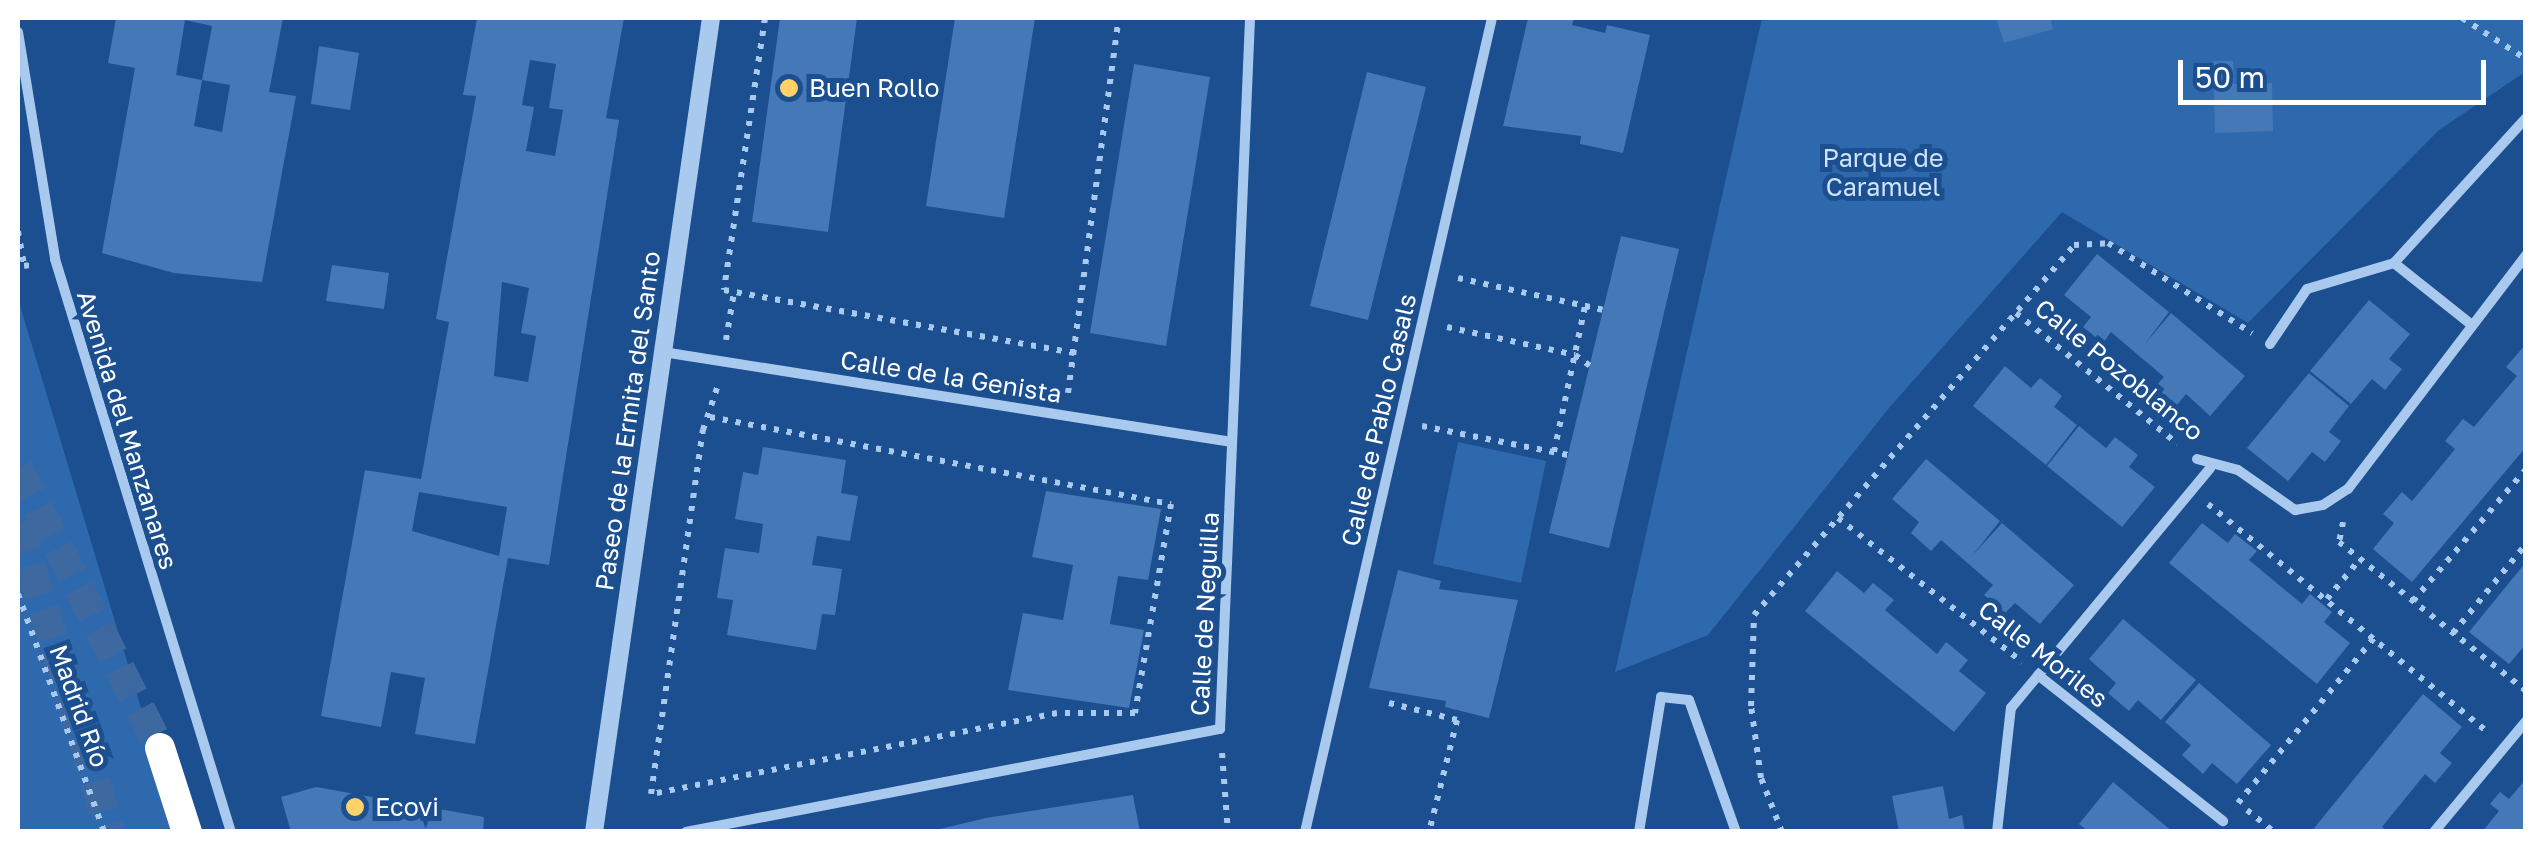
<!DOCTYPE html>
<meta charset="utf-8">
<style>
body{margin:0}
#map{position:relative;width:2543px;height:849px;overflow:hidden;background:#1b4f8f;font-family:"Golos Text",sans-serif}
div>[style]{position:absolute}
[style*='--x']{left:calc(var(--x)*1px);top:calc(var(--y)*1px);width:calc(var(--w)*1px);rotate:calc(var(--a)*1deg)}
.green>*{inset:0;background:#2e69ad}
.building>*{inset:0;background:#4478b7}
.motorway-tunnel>*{height:30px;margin-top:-15px;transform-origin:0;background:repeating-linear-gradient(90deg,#3d69a0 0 30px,transparent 0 45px)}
.path>*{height:6px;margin-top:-3px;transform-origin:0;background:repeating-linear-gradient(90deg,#a9c9ee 0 5px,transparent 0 13px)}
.minor>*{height:10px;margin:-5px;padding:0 5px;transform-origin:5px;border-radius:5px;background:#a9c9ee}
.tertiary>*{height:18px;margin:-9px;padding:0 9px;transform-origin:9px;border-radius:9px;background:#a9c9ee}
.motorway>*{height:30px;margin:-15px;padding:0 15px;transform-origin:15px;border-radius:15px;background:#fff}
.dots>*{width:28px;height:28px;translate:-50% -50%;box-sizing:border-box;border:5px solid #1b4f8f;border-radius:50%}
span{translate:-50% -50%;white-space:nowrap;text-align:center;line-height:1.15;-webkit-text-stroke:10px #1b4f8f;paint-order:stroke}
.poi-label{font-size:25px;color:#fff}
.left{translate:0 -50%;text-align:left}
.park-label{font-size:25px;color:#cfe3fa}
.street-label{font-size:25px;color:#fff}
.frame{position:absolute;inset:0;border:20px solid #fff;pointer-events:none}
.scale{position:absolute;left:2178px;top:60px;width:308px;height:45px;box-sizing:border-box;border:5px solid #fff;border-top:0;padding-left:12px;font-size:30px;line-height:35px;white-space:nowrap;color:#fff;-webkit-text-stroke:8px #1b4f8f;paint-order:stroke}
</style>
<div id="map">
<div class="green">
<div style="clip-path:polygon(1762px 18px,2525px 18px,2525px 72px,2439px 130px,2248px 323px,2062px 212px,1889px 408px,1708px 635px,1615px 672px)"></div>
<div style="clip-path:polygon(18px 299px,178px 831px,18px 831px)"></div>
<div style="clip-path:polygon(1458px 442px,1546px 461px,1521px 583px,1433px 564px)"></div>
</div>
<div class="building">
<div style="clip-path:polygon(evenodd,116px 18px,283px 18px,269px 92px,296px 96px,262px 282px,174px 273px,102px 253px,135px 68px,108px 63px,116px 18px,185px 20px,212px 26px,202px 80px,230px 85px,222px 132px,194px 126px,202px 80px,176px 75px,185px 20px)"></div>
<div style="clip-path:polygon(evenodd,477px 18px,624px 18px,606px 118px,619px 120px,549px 565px,508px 558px,475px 744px,415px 734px,425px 678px,391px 672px,381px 727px,321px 716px,365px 470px,421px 479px,449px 322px,436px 319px,476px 96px,463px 95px,477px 18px,530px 60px,556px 64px,549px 108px,563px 110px,555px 156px,526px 151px,534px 107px,522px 105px,530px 60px,477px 18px,502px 282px,529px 288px,521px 333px,536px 336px,528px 382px,494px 376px,502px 282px,477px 18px,419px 492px,507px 507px,499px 556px,412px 531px,419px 492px)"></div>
<div style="clip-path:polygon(780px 18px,857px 18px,828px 232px,752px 222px)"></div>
<div style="clip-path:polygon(955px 18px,1035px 18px,1004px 218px,926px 206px)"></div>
<div style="clip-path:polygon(1528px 18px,1574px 18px,1572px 25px,1605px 33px,1607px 25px,1650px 35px,1623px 153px,1580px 144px,1581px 136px,1503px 126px)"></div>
<div style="clip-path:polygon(1996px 18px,2050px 18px,2053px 29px,2004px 43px)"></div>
<div style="clip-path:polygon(319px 46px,359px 53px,350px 110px,311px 104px)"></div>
<div style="clip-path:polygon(2213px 61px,2233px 61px,2234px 84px,2272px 83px,2273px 131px,2215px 133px)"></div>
<div style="clip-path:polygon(1134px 64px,1210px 77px,1166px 346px,1090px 333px)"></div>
<div style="clip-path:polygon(1367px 72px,1426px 87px,1368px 320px,1310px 306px)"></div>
<div style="clip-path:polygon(1621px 236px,1679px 249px,1609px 548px,1549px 533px)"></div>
<div style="clip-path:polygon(2097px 254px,2169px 312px,2144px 345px,2171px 313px,2245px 376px,2210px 416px,2186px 394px,2177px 405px,2155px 387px,2164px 377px,2111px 332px,2103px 343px,2083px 327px,2091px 317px,2064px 295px)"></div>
<div style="clip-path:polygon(332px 265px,389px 273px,384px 309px,326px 301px)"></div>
<div style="clip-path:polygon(2369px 300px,2410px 334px,2389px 359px,2402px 369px,2385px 390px,2372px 379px,2351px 404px,2310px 371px)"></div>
<div style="clip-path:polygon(2526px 344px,2526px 447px,2412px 582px,2373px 549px,2394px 523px,2383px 514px,2402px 492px,2412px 501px,2433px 476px,2455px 449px,2445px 441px,2463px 419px,2474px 427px,2495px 402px,2517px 376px,2506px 367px)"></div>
<div style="clip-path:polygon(2005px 366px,2031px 388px,2040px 378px,2062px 396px,2054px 407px,2077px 425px,2046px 465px,1973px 406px)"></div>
<div style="clip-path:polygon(2309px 373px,2349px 406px,2329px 432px,2341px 441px,2325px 462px,2312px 452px,2288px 481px,2247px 448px)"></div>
<div style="clip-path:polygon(2079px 426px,2106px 448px,2115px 437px,2138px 455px,2129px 467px,2155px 487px,2122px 527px,2047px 466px)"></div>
<div style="clip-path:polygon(763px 447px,846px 460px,841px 493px,858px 496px,850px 541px,817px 536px,812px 565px,842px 569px,835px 615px,822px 614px,816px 650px,727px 635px,733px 600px,717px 598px,725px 548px,759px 553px,763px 524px,735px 519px,743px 472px,758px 475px)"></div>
<div style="clip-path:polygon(1926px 459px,2000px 521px,1971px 557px,2002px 523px,2074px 585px,2040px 624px,2015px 603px,2005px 613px,1984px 595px,1993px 585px,1941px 540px,1931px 551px,1911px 533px,1919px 522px,1892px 499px)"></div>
<div style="clip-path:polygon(1046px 491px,1161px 509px,1148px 580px,1118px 576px,1110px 624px,1144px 630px,1129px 708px,1008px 690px,1023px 613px,1063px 620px,1073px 565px,1032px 557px)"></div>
<div style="clip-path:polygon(2202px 523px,2228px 543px,2235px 534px,2257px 551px,2249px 560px,2302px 604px,2310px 594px,2332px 612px,2324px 622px,2350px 643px,2317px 684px,2169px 563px)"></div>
<div style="clip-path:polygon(2526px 562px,2526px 644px,2509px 664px,2469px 632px)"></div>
<div style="clip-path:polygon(1398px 570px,1441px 581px,1439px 589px,1518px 600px,1489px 718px,1445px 707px,1446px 701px,1369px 688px)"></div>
<div style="clip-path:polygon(1837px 571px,1864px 593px,1873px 583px,1894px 600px,1885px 610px,1937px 654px,1946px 642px,1968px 660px,1959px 671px,1986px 693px,1954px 732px,1805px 611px)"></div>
<div style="clip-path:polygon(2123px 619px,2196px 680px,2161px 720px,2138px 700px,2129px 711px,2108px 693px,2116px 683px,2089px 659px)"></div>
<div style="clip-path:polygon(2199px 683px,2271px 745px,2237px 784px,2212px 763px,2203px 774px,2182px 755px,2191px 745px,2165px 722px)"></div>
<div style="clip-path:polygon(2423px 694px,2462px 727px,2440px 753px,2452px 763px,2435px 783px,2425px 774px,2382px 827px,2389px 832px,2311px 832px)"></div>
<div style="clip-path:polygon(2526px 779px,2526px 832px,2482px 832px,2499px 811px,2490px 804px,2500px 792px,2509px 799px)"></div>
<div style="clip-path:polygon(2113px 782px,2173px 832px,2089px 832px,2079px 824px)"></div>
<div style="clip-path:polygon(1943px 786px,1949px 819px,1962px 815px,1965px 832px,1899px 832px,1892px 796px)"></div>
<div style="clip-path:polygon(316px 787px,484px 817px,483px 832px,291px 832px,281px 797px)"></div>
<div style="clip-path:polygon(1133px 795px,1140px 832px,927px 832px,986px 818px)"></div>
</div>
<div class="motorway-tunnel">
<div style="--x:18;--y:468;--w:314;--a:63.1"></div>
<div style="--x:18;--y:523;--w:322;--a:73.4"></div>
</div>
<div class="path">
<div style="--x:765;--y:18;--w:275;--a:98.6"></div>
<div style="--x:724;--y:290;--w:356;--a:10.2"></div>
<div style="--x:2462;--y:18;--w:76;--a:32.6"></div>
<div style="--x:18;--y:231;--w:36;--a:80"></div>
<div style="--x:24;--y:266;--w:11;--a:-10"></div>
<div style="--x:1458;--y:278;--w:148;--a:12.4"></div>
<div style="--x:2016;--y:313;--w:208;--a:39"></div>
<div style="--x:1447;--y:327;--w:131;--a:12.3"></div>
<div style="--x:1575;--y:355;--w:19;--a:36"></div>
<div style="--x:726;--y:340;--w:49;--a:-80.5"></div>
<div style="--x:1068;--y:393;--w:378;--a:-82.3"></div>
<div style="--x:710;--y:417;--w:469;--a:10.7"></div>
<div style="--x:1171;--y:504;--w:212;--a:99.8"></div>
<div style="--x:1135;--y:713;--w:78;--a:180"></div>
<div style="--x:1057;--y:713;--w:414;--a:168.7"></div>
<div style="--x:651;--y:794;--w:368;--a:-81.9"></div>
<div style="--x:703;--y:430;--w:51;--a:-71.6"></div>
<div style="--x:1422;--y:426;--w:149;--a:11.2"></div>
<div style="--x:1554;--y:452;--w:149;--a:-78"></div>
<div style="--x:2208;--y:504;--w:357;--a:39.2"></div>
<div style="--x:1838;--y:518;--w:234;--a:38"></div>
<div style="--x:2343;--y:522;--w:20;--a:101"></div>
<div style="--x:2339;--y:542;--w:239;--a:38.5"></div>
<div style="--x:18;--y:594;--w:253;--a:70.1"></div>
<div style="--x:2327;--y:599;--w:52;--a:-50.5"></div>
<div style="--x:2413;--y:601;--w:174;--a:-49.4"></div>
<div style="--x:2453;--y:633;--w:115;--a:-50.6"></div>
<div style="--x:1389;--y:703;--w:70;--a:14"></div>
<div style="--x:1457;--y:720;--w:115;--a:104"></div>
<div style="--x:1222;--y:753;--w:79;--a:85.7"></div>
<div style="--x:2238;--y:803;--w:214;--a:-50.5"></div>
<div style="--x:2247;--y:810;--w:35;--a:39"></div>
<div style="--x:1782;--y:832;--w:58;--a:-111.3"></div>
<div style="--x:1761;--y:778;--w:73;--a:-97.9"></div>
<div style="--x:1751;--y:706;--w:91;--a:-88.1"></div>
<div style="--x:1754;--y:615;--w:489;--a:-49.1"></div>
<div style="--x:2074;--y:245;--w:34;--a:-3"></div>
<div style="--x:2108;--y:243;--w:170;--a:32"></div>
</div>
<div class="minor">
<div style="--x:18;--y:32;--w:230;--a:80.7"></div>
<div style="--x:55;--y:259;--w:599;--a:72.93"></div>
<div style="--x:2394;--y:263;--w:100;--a:38.5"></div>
<div style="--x:2270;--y:344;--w:66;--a:-56.1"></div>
<div style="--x:2307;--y:289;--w:91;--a:-16.6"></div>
<div style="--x:2394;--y:263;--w:196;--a:-47.7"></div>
<div style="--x:663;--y:352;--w:576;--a:8.99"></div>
<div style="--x:2197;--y:459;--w:42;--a:15"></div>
<div style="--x:2238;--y:470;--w:70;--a:35.1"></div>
<div style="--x:2295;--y:510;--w:28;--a:-10"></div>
<div style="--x:2323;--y:505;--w:30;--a:-33"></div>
<div style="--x:2348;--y:489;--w:294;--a:-52.7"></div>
<div style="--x:2038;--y:675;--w:236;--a:38.3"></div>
<div style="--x:686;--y:832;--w:544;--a:-10.92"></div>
<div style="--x:1220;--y:729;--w:712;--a:-87.58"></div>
<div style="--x:1305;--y:832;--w:835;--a:-77.06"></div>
<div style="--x:1639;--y:832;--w:137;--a:-80.7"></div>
<div style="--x:1661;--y:697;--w:28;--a:6"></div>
<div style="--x:1689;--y:700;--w:140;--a:70.4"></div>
<div style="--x:1997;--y:832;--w:125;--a:-83.6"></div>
<div style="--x:2011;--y:708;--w:312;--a:-50.3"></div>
<div style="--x:2434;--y:832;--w:144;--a:-50.3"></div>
</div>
<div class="tertiary">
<div style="--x:594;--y:832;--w:822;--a:-81.82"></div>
</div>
<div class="motorway">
<div style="--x:160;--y:748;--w:88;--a:72.2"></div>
</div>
<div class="dots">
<div style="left:789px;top:88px;background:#ffd166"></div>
<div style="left:355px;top:807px;background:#ffd166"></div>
</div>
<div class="poi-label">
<span class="left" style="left:809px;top:88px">Buen Rollo</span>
<span class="left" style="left:375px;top:807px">Ecovi</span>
</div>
<div class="park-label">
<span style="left:1883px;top:173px">Parque de<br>Caramuel</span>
</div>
<div class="street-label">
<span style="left:2119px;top:370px;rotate:39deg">Calle Pozoblanco</span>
<span style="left:951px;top:377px;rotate:9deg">Calle de la Genista</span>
<span style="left:1379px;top:420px;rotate:-77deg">Calle de Pablo Casals</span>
<span style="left:628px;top:421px;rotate:-82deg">Paseo de la Ermita del Santo</span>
<span style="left:127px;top:430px;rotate:73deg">Avenida del Manzanares</span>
<span style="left:1205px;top:614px;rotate:-87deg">Calle de Neguilla</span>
<span style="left:2043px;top:654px;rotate:38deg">Calle Moriles</span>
<span style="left:79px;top:706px;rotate:70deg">Madrid Río</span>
</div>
<div class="frame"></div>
<div class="scale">50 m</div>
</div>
